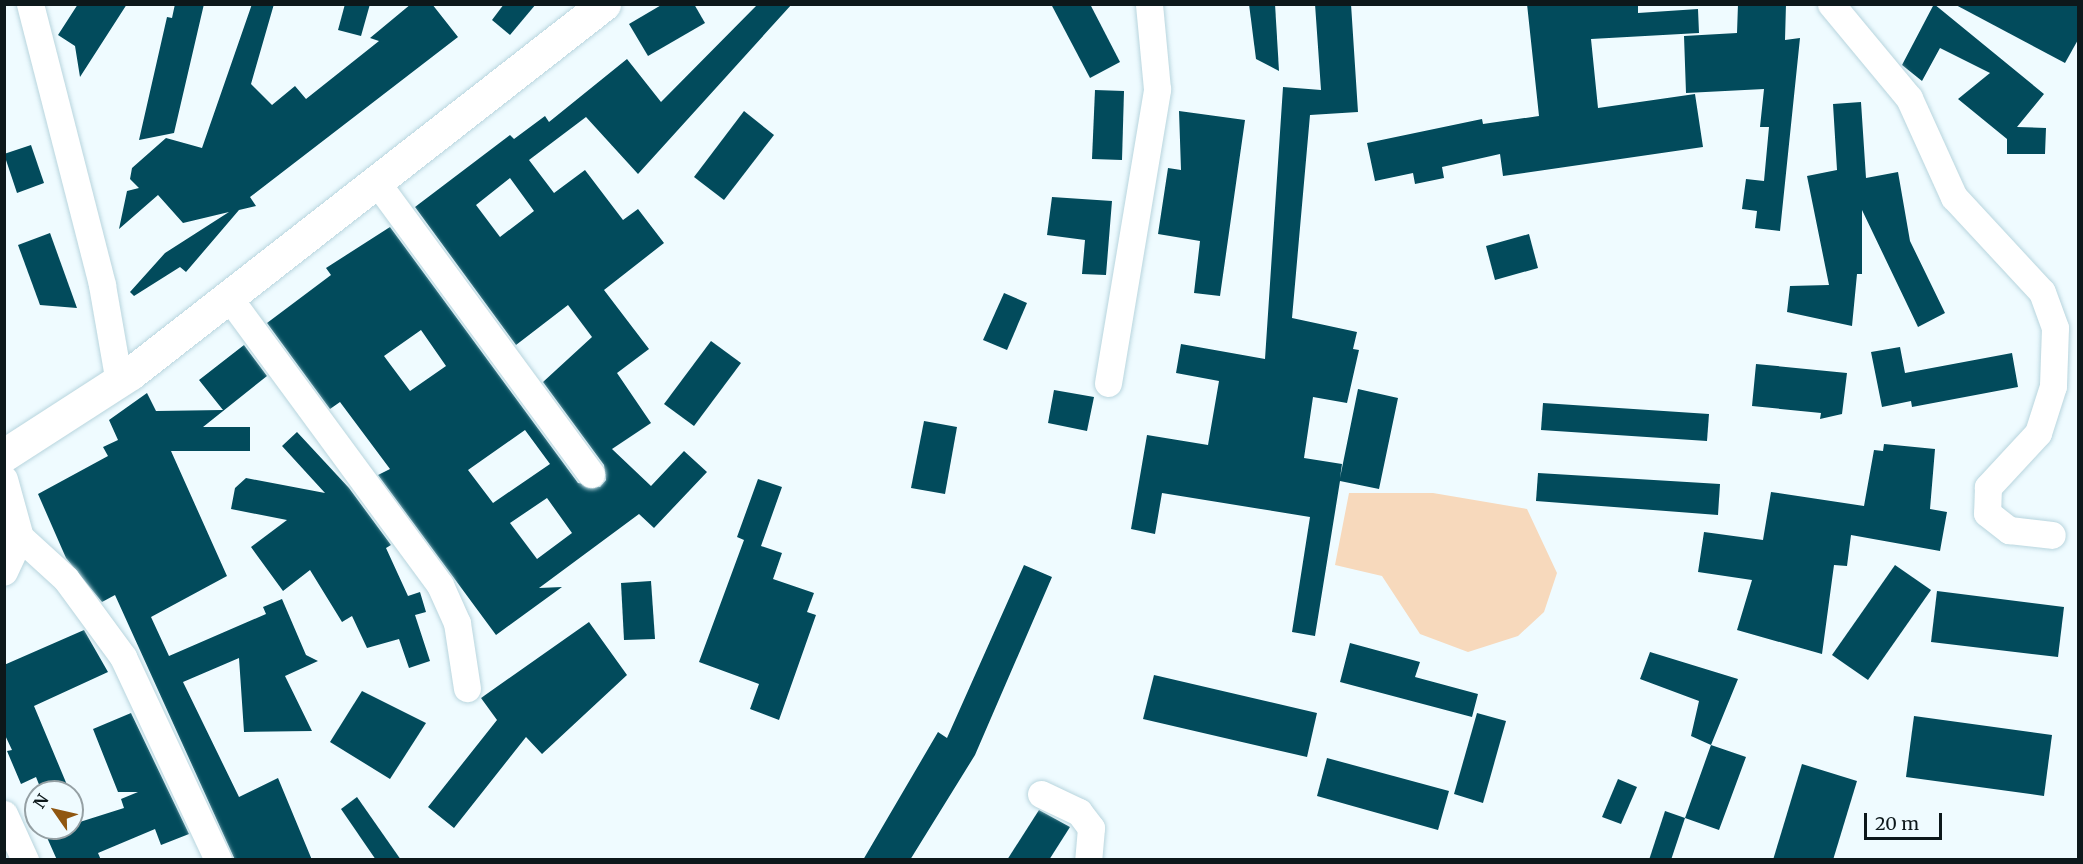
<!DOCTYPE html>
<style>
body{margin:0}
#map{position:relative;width:2083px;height:864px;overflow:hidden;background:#effbff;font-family:Merriweather,serif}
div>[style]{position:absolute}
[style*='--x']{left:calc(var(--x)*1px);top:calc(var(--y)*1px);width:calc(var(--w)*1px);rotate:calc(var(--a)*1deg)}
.green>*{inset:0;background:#f7d9bc}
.building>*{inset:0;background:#024b5c}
.roads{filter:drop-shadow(0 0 2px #b8d5de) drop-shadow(0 0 2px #b8d5de)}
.minor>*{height:27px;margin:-13.5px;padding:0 13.5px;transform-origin:13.5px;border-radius:13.5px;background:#fff}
.tertiary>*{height:33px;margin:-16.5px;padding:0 16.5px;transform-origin:16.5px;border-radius:16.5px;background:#fff}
span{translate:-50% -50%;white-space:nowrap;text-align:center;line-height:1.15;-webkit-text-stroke:6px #effbff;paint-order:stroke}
.frame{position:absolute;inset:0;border:6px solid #0d181b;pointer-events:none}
.north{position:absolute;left:24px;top:780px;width:60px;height:60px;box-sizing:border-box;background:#effbff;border:2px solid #95a0a4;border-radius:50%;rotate:304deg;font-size:16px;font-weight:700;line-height:24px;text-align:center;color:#0d181b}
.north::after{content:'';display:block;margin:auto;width:21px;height:27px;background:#905711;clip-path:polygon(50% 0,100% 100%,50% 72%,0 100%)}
.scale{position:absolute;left:1864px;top:813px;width:78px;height:27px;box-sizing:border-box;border:3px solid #0d181b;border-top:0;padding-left:8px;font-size:18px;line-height:21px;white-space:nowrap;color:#0d181b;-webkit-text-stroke:4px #effbff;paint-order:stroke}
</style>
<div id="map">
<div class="green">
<div style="clip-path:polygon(1349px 493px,1433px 493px,1527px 509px,1557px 573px,1544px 612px,1518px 636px,1468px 652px,1420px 634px,1382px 576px,1335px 565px)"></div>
</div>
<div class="building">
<div style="clip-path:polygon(78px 4px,127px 4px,80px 77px,75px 46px,58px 35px)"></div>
<div style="clip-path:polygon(175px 4px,204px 4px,174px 133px,139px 140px,167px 17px,172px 18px)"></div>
<div style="clip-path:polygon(252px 4px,274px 4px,251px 84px,272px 105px,295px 86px,306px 99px,379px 41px,370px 38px,411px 4px,432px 4px,458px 37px,250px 197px,256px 206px,239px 210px,186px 272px,180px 267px,134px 296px,130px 292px,165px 253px,229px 212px,183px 223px,158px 195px,119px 229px,127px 191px,139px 188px,130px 179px,132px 168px,166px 138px,202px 148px)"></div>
<div style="clip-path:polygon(345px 4px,370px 4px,361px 36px,338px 30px)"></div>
<div style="clip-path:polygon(504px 4px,536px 4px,510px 35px,492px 20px)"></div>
<div style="clip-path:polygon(663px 4px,694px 4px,705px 23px,648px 56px,629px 24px)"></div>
<div style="clip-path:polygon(evenodd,758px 4px,792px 4px,638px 174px,586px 117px,529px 160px,554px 193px,585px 170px,623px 220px,638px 209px,664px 243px,604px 290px,649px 349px,617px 373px,651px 423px,612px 449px,651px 486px,684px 451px,707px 472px,654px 528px,639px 514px,539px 588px,562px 587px,496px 635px,378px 475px,390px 469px,340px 402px,330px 409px,267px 323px,331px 275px,326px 268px,390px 227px,578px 483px,600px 487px,606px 480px,604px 465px,543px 382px,592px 337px,568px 305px,516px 345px,415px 207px,510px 135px,514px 139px,545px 116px,549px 122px,627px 59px,661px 102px,758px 4px,510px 178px,534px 211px,500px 237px,476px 205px,510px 178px,758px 4px,421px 330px,446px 366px,410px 391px,384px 356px,421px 330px,758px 4px,525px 430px,550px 464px,493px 503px,468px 470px,525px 430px,758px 4px,547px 498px,572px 533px,537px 559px,510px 523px,547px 498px)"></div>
<div style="clip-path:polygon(1051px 4px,1090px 4px,1120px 62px,1090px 78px)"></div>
<div style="clip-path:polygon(1249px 4px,1275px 4px,1279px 71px,1256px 59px)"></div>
<div style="clip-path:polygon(1315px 4px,1351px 4px,1358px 112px,1310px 115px,1292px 318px,1357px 332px,1353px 349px,1359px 350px,1347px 403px,1313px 397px,1304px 458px,1342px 464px,1340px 478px,1358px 389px,1398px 398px,1379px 489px,1340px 481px,1315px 636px,1292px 632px,1310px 517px,1162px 493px,1155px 534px,1131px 529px,1147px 435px,1208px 445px,1219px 381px,1176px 373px,1181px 344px,1265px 359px,1283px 87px,1321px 90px)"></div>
<div style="clip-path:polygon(1527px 4px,1638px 4px,1638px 13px,1698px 9px,1699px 33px,1591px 39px,1598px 108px,1695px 94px,1703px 147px,1503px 176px,1500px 154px,1442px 167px,1444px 178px,1415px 184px,1413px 173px,1375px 181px,1367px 143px,1482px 119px,1483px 124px,1539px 116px)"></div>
<div style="clip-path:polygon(1738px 4px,1786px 4px,1785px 40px,1800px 38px,1780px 231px,1755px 228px,1757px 211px,1742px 209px,1746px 179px,1764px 181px,1769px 127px,1760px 127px,1764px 89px,1686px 93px,1684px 36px,1737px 33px)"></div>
<div style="clip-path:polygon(1934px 4px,2044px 94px,2017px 127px,2046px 128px,2045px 154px,2007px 154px,2007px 139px,1958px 99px,1990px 73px,1940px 48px,1922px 81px,1902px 65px)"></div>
<div style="clip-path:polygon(1954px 4px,2079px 4px,2079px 38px,2065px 63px)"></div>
<div style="clip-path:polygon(1095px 90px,1124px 91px,1122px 160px,1092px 159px)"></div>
<div style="clip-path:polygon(1861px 102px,1866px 178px,1898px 172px,1910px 241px,1945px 313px,1918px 327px,1862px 210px,1862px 274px,1857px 274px,1852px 326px,1787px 312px,1790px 286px,1829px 285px,1807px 176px,1837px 170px,1833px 104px)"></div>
<div style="clip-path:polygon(744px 111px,774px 135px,724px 200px,694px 177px)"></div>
<div style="clip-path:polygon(1179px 111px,1245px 120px,1220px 296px,1194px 293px,1200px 241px,1158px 234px,1168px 168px,1181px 170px)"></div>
<div style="clip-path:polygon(31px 145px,44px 183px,17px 193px,4px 154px)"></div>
<div style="clip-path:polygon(1052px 197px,1112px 201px,1106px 275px,1082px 274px,1085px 240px,1047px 235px)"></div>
<div style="clip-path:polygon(50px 233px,77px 308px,40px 305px,18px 245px)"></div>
<div style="clip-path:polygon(1529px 234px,1538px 268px,1495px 280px,1486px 246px)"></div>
<div style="clip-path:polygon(1004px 293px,1027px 303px,1007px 350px,983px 340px)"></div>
<div style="clip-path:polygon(711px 341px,741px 363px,694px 426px,664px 404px)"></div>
<div style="clip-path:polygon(244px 345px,267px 376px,203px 427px,250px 427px,250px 451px,171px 451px,227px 576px,151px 617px,169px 656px,266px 614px,263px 607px,282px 599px,306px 655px,318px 661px,285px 676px,312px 731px,244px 732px,239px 658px,183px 682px,239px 797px,278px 778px,312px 860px,235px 860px,115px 595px,102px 602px,66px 558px,38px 494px,108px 456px,103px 447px,118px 440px,109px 420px,147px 393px,156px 411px,223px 410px,199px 380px)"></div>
<div style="clip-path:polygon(1900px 347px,1905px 373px,2012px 353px,2018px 387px,1912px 407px,1911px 401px,1882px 407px,1871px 352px)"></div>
<div style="clip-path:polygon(1756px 364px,1847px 373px,1842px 414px,1820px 419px,1821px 413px,1752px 406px)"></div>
<div style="clip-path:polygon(1054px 390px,1094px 397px,1087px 431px,1048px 423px)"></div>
<div style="clip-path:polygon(1543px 403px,1709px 414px,1707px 441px,1541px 430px)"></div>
<div style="clip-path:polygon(924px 421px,957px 427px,945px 494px,911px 488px)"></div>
<div style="clip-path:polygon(297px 432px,349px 488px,391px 545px,386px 548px,408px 596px,420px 592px,426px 612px,415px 615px,430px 661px,409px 668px,399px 639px,367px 648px,352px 616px,342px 622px,310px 570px,283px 591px,251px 547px,287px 520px,231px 509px,235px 488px,246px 478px,325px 493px,282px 446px)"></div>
<div style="clip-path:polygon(1884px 444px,1935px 449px,1930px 509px,1947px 512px,1940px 551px,1851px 535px,1847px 566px,1834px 565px,1822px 654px,1737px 630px,1752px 580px,1698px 572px,1704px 532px,1763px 540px,1771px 492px,1864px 506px,1874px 450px,1883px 451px)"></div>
<div style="clip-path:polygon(1538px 473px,1720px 484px,1718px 515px,1536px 501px)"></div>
<div style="clip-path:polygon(758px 479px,782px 487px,761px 546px,782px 553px,773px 579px,814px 593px,807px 612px,816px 615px,779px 720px,750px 709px,759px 684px,699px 662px,744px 540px,737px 537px)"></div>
<div style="clip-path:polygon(1024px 565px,1052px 577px,975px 755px,910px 860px,863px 860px,938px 732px,947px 738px)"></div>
<div style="clip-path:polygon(1895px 565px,1931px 590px,1868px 680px,1832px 655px)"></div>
<div style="clip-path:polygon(651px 581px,655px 639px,624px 640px,621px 583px)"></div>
<div style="clip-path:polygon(1937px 591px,2064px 607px,2058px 657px,1931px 642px)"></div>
<div style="clip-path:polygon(589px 622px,627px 675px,542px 754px,526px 737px,454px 828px,428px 807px,497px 720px,481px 698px)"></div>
<div style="clip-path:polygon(84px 630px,108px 672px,34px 706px,70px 792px,42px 792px,36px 777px,21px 784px,7px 751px,12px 750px,4px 733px,4px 665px)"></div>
<div style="clip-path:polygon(1350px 643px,1420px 662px,1415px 677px,1478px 694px,1472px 717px,1340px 682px)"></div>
<div style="clip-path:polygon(1650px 652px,1738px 679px,1711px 745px,1746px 757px,1719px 830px,1685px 818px,1711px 745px,1691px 736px,1699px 701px,1640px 679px)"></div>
<div style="clip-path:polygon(1154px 675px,1317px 713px,1307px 757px,1143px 719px)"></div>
<div style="clip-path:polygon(362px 691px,426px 723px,390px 779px,330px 742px)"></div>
<div style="clip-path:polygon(131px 713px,189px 834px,161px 845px,155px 829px,98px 853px,101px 860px,57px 860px,45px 833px,124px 808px,121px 799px,138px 792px,118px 792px,93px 729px)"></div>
<div style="clip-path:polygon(1477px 713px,1506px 721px,1483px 803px,1454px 794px)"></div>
<div style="clip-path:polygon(1914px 716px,2052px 735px,2044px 796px,1906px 777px)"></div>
<div style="clip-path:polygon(1327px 758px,1449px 791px,1438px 830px,1317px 796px)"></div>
<div style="clip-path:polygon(1802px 764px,1857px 781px,1833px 860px,1773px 860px)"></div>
<div style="clip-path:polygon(1618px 779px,1637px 787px,1621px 824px,1602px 817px)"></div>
<div style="clip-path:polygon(357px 797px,401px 860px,376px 860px,341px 809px)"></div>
<div style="clip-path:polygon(1039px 810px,1070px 827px,1049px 860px,1007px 860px)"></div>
<div style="clip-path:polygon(1665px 811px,1685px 818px,1671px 860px,1649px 860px)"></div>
</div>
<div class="roads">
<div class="minor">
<div style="--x:30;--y:4;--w:290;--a:75.6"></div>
<div style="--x:102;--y:285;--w:98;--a:80.1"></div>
<div style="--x:1831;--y:4;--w:122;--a:50.3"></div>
<div style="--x:1909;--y:98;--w:109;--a:65.6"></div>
<div style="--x:1954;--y:197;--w:129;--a:47.2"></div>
<div style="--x:2042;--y:292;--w:38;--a:70"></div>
<div style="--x:2055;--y:328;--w:58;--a:92"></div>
<div style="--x:2053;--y:386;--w:49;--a:107.7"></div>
<div style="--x:2038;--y:433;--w:74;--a:132.8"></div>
<div style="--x:1988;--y:487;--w:26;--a:92"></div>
<div style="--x:1987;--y:513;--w:28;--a:38"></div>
<div style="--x:2009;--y:530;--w:43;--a:6.6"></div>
<div style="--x:375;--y:180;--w:365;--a:53.7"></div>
<div style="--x:227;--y:295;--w:360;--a:53.7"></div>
<div style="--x:440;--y:585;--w:42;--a:65.9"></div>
<div style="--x:457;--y:623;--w:66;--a:81.3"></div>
<div style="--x:1108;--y:383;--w:298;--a:-80.5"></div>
<div style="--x:1157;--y:89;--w:85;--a:-95.4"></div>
<div style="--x:4;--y:479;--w:60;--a:74.6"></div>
<div style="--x:20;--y:537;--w:38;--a:115"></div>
<div style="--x:20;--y:537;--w:62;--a:42.4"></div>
<div style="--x:66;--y:579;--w:97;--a:53.8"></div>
<div style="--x:123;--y:657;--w:224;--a:64.9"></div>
<div style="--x:1041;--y:794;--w:42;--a:25.3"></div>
<div style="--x:1079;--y:812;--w:20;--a:53"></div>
<div style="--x:1091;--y:828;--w:32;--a:95"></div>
<div style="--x:4;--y:814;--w:51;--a:65.5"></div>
</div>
<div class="tertiary">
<div style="--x:4;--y:455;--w:151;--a:-32.8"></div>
<div style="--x:131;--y:373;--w:600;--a:-37.96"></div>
</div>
</div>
<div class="frame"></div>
<div class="north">N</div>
<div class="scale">20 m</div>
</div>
